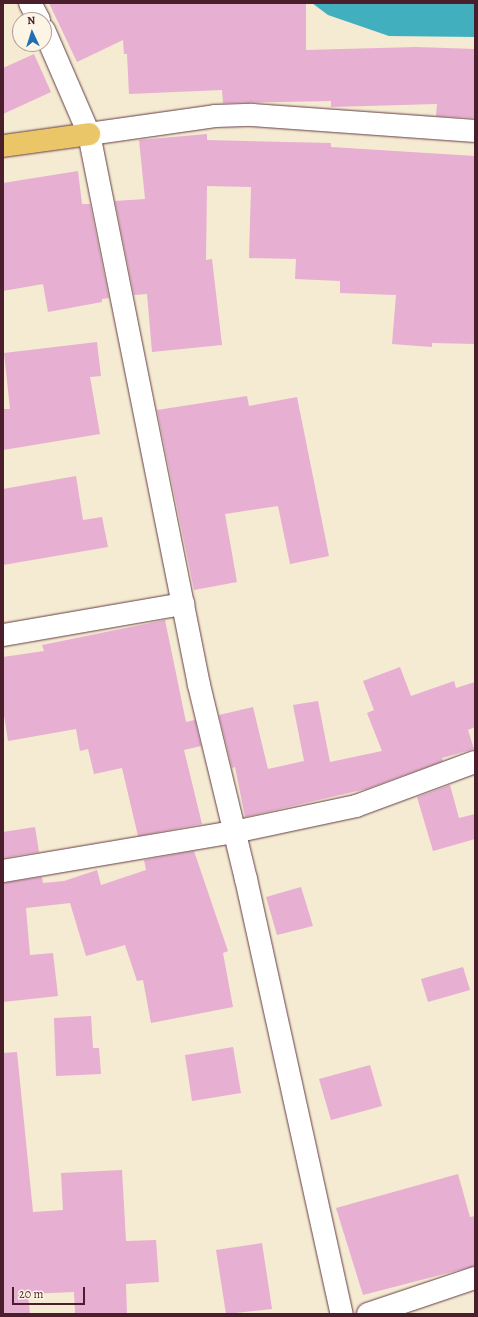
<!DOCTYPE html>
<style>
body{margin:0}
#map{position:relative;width:478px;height:1317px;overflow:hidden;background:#f5ead2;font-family:Alegreya,serif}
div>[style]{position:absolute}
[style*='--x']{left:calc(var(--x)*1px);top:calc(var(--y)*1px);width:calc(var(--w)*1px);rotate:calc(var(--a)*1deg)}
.water>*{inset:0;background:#42afbf}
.building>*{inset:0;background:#e7afd2}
.roads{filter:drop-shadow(0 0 1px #643d44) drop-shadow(0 0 1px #643d44)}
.minor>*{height:22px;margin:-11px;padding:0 11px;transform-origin:11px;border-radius:11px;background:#fff}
.trunk>*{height:22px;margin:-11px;padding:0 11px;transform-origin:11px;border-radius:11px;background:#ebc669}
span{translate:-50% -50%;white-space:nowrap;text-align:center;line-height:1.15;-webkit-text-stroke:3px #fcf5e5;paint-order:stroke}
.frame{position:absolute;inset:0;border:4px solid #4a1f2b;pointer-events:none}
.north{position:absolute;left:12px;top:12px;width:40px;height:40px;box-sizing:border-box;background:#fcf5e5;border:1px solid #b59f9b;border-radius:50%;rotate:356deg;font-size:11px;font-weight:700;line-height:16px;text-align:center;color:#4a1f2b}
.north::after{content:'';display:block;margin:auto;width:14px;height:18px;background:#1f6fb2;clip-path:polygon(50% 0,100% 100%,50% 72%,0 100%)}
.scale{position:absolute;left:12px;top:1287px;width:73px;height:18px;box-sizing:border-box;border:2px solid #4a1f2b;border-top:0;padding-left:5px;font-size:12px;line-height:14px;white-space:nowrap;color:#4a1f2b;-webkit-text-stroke:3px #fcf5e5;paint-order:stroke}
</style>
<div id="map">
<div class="water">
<div style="clip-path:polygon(312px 3px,475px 3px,475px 37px,389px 36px,328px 15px)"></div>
</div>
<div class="building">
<div style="clip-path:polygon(49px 3px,306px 3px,306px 50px,416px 47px,475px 49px,475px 118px,436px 116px,437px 104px,331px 107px,331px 101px,223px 103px,222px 90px,129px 94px,127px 54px,124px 54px,123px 40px,77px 62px)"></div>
<div style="clip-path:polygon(34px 54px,51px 92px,3px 114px,3px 68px)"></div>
<div style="clip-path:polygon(207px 134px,207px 140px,331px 143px,331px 147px,475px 156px,475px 344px,432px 343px,432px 347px,392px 344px,396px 295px,340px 293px,340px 281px,295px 279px,296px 259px,249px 258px,251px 187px,207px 186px,206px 260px,212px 259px,222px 345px,152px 352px,147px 294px,134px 295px,115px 201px,145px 199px,139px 140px)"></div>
<div style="clip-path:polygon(78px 171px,82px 204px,90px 204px,109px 298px,102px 299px,102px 302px,48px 312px,43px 284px,3px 291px,3px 183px)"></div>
<div style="clip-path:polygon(97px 342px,101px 376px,90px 377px,100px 434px,3px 450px,3px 409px,10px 409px,4px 353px)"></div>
<div style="clip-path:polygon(247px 396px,249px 406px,297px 397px,329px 556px,290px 564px,278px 506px,225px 514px,237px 582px,194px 590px,157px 410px)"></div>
<div style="clip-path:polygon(76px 476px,83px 520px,102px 517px,108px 547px,3px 565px,3px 489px)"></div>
<div style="clip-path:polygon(165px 620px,186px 722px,195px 720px,201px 746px,184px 750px,202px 824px,138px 836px,122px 768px,94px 774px,88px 749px,80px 751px,76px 729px,8px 741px,3px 709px,3px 657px,44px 651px,42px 645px)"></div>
<div style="clip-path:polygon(400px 667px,411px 696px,454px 681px,456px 688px,475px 682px,475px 727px,468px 730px,474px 749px,442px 758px,443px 761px,366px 789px,245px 817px,235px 767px,232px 768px,219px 715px,253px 707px,268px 769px,304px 761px,293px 705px,318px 701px,330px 762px,382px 751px,367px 713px,374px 710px,363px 681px)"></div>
<div style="clip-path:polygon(450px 785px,459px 818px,475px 814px,475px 839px,433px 851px,417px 797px)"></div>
<div style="clip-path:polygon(35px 827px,39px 852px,3px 858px,3px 832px)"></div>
<div style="clip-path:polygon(194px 851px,228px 951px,223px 953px,233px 1007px,151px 1023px,143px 980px,137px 981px,125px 945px,86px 956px,70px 903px,26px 908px,30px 955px,53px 953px,58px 996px,3px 1002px,3px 883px,42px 877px,43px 883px,64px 881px,97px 870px,101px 885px,146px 870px,144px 860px)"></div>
<div style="clip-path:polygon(301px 887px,313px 926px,277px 935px,266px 897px)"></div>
<div style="clip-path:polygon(463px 967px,470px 990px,428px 1002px,421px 979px)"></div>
<div style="clip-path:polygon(91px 1016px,93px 1048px,99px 1048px,101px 1074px,56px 1076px,54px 1018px)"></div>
<div style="clip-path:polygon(233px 1047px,241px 1093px,192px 1101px,185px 1055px)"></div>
<div style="clip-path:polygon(17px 1052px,33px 1212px,63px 1210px,61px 1173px,122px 1170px,126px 1241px,156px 1240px,159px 1282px,126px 1284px,127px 1314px,75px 1314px,74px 1292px,28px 1294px,30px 1314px,3px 1314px,3px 1053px)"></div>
<div style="clip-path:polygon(370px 1065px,382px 1106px,331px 1120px,319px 1079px)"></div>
<div style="clip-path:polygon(458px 1174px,470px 1217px,475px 1216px,475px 1266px,363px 1295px,336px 1208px)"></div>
<div style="clip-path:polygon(262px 1243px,272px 1309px,226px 1314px,216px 1250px)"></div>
</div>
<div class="roads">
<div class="minor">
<div style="--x:30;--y:3;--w:19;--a:62"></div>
<div style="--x:44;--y:30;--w:113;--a:66.6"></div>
<div style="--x:89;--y:134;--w:562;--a:78.71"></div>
<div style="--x:199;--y:685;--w:200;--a:76.4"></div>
<div style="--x:246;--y:879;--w:445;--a:77.6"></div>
<div style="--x:89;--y:134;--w:127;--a:-8.1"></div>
<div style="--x:215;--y:116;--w:37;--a:-2"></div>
<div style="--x:252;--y:115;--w:224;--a:4.1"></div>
<div style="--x:3;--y:635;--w:183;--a:-9.8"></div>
<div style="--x:3;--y:871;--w:234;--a:-9.6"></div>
<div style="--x:234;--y:832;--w:125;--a:-12"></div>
<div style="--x:356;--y:806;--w:127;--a:-20.3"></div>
<div style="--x:368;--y:1314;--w:113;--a:-18.6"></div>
</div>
<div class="trunk">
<div style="--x:3;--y:146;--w:87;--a:-7.9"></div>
</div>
</div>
<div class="frame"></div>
<div class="north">N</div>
<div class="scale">20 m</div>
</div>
